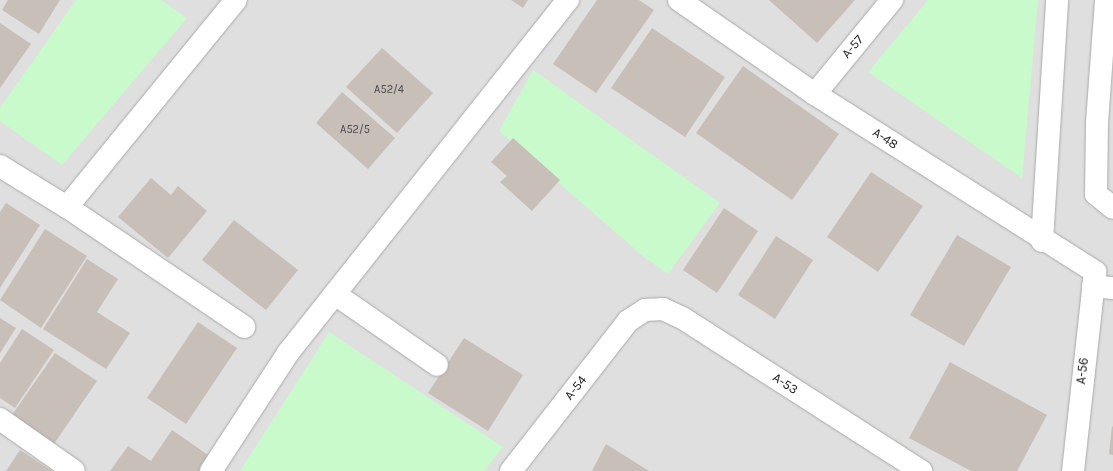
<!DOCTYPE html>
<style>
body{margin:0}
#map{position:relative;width:1113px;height:471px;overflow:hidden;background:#f2efe9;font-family:Karla,sans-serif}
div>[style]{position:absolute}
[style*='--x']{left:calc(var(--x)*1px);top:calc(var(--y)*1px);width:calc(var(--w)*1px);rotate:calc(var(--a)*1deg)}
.residential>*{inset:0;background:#e0dfdf}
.park>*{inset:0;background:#c8facc}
.building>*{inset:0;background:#c7bfb8}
.roads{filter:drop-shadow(0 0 1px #a9a9a9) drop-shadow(0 0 1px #a9a9a9)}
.minor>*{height:22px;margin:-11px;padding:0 11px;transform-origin:11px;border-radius:11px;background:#fff}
span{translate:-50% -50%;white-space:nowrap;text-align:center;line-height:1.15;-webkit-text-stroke:4px #fff;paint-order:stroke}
.number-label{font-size:11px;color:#4b4948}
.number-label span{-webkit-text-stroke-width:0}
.street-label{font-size:13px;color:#222}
</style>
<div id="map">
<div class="residential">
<div style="clip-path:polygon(0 0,1113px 0,1113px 471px,0 471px)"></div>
</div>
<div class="park">
<div style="clip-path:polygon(76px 0,161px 0,187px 18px,62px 165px,0 121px,0 108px)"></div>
<div style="clip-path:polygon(928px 0,1038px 0,1022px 178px,868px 72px)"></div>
<div style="clip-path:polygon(533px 70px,720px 203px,668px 274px,644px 257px,499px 131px)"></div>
<div style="clip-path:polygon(329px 332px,503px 447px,484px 471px,240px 471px)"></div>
</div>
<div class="building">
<div style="clip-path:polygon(8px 0,60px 0,39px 34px,2px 10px)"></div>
<div style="clip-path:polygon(511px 0,528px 0,523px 8px)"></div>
<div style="clip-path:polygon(597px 0,639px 0,654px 10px,596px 93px,553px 64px)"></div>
<div style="clip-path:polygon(769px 0,855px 0,817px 43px)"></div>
<div style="clip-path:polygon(0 23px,31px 44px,0 88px)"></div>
<div style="clip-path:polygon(652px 28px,725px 77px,685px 137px,611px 88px)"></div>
<div style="clip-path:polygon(382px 48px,433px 93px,397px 133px,346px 87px)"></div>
<div style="clip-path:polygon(743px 66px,839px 134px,792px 200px,696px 133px)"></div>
<div style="clip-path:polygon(342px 92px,395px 138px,368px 169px,316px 123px)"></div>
<div style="clip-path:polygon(513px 138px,560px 180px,532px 211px,500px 182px,507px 176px,491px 162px)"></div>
<div style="clip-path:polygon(871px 172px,923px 206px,878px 272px,827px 237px)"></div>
<div style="clip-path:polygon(151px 178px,171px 195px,178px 186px,207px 211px,168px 258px,118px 217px)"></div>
<div style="clip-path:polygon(6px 203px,40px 225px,0 288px,0 212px)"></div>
<div style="clip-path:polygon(724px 208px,758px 231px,717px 293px,683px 270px)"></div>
<div style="clip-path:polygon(234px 220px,298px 270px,266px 310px,202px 260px)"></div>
<div style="clip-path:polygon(45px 229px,87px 256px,41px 328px,0 300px)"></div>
<div style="clip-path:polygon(957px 235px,1011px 267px,964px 346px,910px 315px)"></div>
<div style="clip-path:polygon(776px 236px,813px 260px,775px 319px,738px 295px)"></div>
<div style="clip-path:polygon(87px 259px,118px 279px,97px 312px,130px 333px,106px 369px,43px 329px)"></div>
<div style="clip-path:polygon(0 318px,16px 328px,0 353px)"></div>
<div style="clip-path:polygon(198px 322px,237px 348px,186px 424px,147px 398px)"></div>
<div style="clip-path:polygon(22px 329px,54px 350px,15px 408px,0 398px,0 363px)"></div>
<div style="clip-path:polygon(464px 338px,523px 375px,488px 431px,428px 393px)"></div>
<div style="clip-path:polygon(55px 353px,97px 381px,54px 444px,12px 415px)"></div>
<div style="clip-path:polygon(950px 362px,1047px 415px,1017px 471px,971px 471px,909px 438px)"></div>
<div style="clip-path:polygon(1112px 426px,1113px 427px,1113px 455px,1109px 454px)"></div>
<div style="clip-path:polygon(172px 430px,211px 457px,201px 471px,110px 471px,128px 446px,151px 461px)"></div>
<div style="clip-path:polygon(606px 444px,649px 471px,592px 471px)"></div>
<div style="clip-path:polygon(20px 450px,52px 471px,6px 471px)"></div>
</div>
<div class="roads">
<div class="minor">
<div style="--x:679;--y:0;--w:165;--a:34.7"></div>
<div style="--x:815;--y:94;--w:332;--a:32.4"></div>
<div style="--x:1095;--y:272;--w:200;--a:96.3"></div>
<div style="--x:1106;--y:0;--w:124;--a:94.2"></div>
<div style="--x:1097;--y:124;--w:70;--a:90.8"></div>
<div style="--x:1096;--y:194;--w:22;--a:39"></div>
<div style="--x:815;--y:94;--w:122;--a:-50.7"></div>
<div style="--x:0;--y:166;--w:79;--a:31.5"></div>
<div style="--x:67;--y:207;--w:214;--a:34.1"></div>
<div style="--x:67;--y:207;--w:267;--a:-50.8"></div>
<div style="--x:1042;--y:241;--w:241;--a:-86.4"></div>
<div style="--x:1093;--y:286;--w:20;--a:6"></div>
<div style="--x:335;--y:294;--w:124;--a:34.8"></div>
<div style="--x:0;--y:419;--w:90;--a:35.1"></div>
<div style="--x:211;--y:471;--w:141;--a:-56.9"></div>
<div style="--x:288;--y:353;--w:451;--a:-51.6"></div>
<div style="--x:511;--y:471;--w:190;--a:-52"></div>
<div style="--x:628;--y:321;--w:20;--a:-33"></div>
<div style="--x:645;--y:310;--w:18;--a:-3"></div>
<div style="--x:663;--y:309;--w:23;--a:25"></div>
<div style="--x:684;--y:319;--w:282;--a:32.7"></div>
</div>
</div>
<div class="number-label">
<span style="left:389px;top:90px">A52/4</span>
<span style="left:355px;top:130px">A52/5</span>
</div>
<div class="street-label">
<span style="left:853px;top:47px;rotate:-50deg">A-57</span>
<span style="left:885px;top:139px;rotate:33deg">A-48</span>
<span style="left:1083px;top:371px;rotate:-83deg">A-56</span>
<span style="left:785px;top:384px;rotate:33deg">A-53</span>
<span style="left:576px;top:388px;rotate:-52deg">A-54</span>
</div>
</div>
